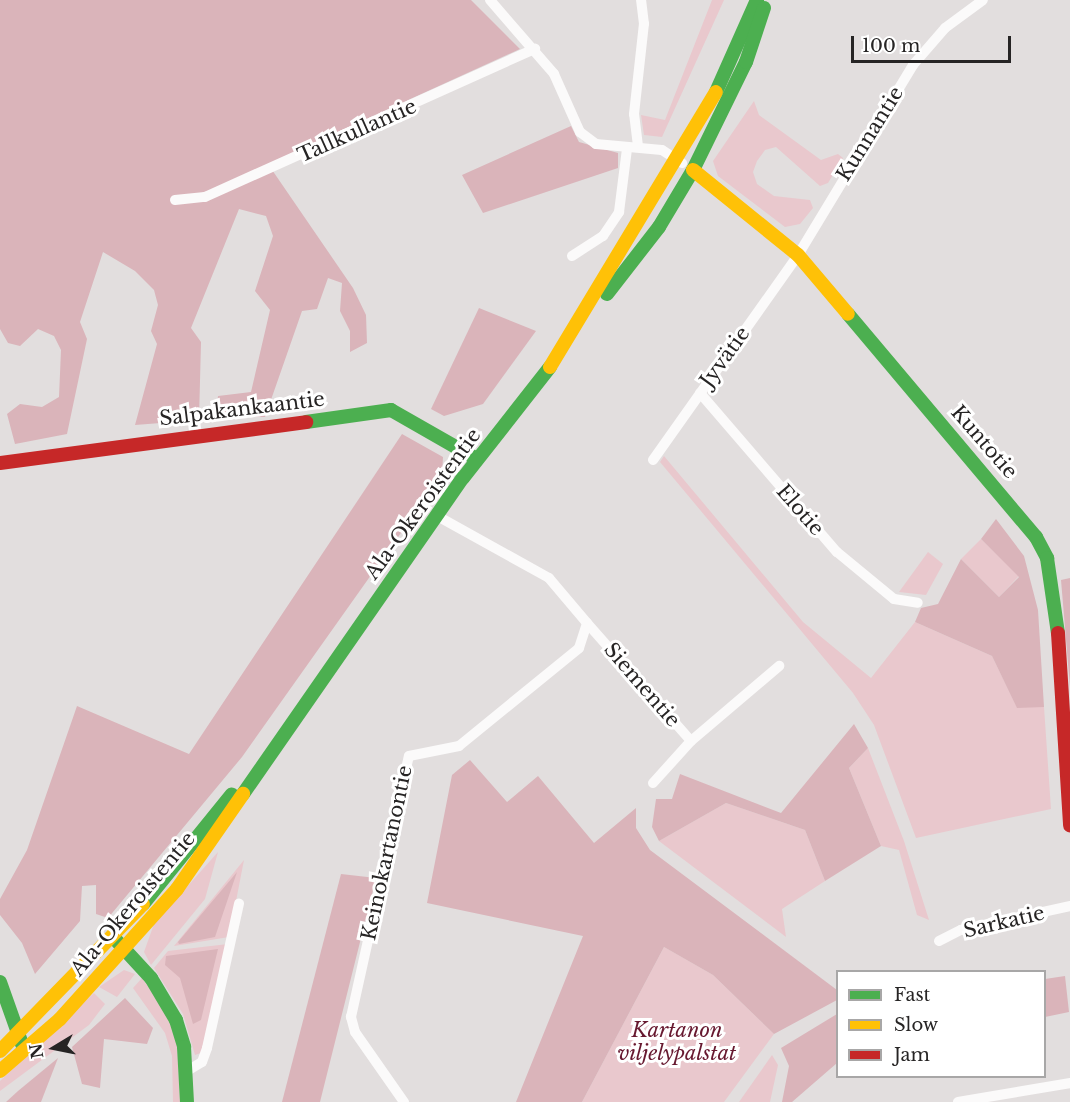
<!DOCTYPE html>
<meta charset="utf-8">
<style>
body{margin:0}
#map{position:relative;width:1070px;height:1102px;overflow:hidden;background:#e2dede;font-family:"Libre Baskerville",serif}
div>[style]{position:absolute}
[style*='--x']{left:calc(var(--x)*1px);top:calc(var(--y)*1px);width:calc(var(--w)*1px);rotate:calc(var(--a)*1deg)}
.green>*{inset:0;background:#e9c8cd}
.forest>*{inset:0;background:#dab4ba}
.street>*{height:10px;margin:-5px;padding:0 5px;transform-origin:5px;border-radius:5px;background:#fbfafa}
.fast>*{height:14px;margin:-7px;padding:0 7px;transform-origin:7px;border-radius:7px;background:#4caf50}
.slow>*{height:14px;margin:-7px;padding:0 7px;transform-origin:7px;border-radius:7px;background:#ffc107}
.jam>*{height:14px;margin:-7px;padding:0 7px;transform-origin:7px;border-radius:7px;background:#c62828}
span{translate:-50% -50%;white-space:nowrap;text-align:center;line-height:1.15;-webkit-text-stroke:6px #fff;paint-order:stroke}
.street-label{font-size:20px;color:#262424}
.park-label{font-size:20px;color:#671930;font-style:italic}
.legend{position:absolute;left:836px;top:970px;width:210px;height:108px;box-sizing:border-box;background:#fff;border:2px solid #a8a7a7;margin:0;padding:8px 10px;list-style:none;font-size:18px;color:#262424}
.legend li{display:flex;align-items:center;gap:12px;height:30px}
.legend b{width:30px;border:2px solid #a8a7a7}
.north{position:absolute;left:24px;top:1018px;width:60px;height:60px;-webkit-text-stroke:4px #fff;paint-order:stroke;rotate:260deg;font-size:16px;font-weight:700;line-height:24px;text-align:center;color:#262424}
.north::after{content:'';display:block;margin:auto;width:21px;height:27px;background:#262424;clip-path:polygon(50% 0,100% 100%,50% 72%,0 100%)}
.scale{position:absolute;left:851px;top:36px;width:160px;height:27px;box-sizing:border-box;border:3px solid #262424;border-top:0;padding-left:8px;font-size:18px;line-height:21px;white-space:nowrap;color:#262424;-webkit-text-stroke:4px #fff;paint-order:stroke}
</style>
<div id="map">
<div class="green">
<div style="clip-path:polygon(712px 0,724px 0,662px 137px,644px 135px,641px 115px,665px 120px)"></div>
<div style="clip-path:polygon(754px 101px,759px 115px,821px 160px,838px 154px,843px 158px,828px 183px,820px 186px,776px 147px,765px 150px,757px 161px,753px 172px,757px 184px,774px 196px,810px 200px,813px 208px,800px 224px,785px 227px,718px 176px,713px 161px)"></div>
<div style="clip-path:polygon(664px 456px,803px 622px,871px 678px,915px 622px,992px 656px,1017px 707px,1044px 707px,1051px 809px,916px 838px,874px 725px,853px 693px,660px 462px)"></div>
<div style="clip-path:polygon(981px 539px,1019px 576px,999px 597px,961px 559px)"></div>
<div style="clip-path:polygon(928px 552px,943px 564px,926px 595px,899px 592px)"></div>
<div style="clip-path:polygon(868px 748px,904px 841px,929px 920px,917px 915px,899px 850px,881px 846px,849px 768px)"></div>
<div style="clip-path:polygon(726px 803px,805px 830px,825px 881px,782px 909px,786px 937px,659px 841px)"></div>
<div style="clip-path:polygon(218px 852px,205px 899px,151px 965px,144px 952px,154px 924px)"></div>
<div style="clip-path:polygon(244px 860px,229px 937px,174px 946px)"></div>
<div style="clip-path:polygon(228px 944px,201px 1053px,195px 1055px,183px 1014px,154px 968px,168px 951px)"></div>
<div style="clip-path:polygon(664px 947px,713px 975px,774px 1034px,724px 1102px,582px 1102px)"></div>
<div style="clip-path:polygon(124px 970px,135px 974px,117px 997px,99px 987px)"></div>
<div style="clip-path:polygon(142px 978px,168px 1014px,177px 1045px,180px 1102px,173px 1102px,172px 1056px,165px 1033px,133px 988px)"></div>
<div style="clip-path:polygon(94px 993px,105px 1004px,89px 1025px,0 1091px,0 1081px)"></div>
<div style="clip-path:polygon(772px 1055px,778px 1065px,770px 1102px,739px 1102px)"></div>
</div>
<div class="forest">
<div style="clip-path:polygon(0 0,471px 0,520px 49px,268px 164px,353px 288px,366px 315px,367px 343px,350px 352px,350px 331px,340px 311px,342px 283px,328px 278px,317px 309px,302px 311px,265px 417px,215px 417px,218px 396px,251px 392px,270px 310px,255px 291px,273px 236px,266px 216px,239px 209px,191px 328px,201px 342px,199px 420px,135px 425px,157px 344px,151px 331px,158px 305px,154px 290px,135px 271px,103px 252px,80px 322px,87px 339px,67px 434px,15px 444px,7px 414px,20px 404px,42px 407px,59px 397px,61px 350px,54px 336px,38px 329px,20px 346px,8px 343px,0 329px)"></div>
<div style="clip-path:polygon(571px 126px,579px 142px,618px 153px,618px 168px,483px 213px,462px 175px)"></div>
<div style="clip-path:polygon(479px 308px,536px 331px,483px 404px,444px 416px,431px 409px)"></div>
<div style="clip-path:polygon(402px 434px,443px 457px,442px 475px,242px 757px,108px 918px,96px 914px,96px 885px,82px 886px,80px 921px,35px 974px,22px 943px,0 915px,0 899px,27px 850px,77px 706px,189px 754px)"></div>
<div style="clip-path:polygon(996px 519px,1024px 556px,1038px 610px,1044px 707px,1017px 708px,992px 656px,915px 622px,921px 608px,938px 604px,961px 559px,999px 597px,1019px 577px,981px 539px)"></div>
<div style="clip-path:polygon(1070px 578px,1070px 687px,1061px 580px)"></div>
<div style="clip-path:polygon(854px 724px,868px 748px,849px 768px,881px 846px,825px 881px,805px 830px,726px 803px,659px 841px,652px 827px,656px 799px,672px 799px,680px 774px,781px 813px)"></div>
<div style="clip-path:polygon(470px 760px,507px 802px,538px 776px,594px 843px,636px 808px,636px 828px,650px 850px,837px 990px,837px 1000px,774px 1034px,713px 975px,664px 947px,582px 1102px,516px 1102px,583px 936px,427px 903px,452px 775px)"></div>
<div style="clip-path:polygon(237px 872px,215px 937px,179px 944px,178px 942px)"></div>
<div style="clip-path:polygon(341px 874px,376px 878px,320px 1102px,282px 1102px)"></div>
<div style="clip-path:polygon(218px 949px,201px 1020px,193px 1024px,180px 978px,165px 965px,166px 956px)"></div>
<div style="clip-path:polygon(1065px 976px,1069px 1012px,1045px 1017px,1045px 979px)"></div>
<div style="clip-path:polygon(125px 998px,153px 1028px,147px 1044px,104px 1039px,100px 1088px,82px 1084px,72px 1047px)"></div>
<div style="clip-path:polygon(837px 1014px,837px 1063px,792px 1102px,782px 1102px,789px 1066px,781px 1048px)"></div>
<div style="clip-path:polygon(58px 1058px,41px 1102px,6px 1102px,18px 1091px)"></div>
</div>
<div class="street">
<div style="--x:490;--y:0;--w:98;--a:49.1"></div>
<div style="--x:554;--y:74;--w:64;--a:65.9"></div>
<div style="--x:580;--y:132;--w:20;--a:37"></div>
<div style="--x:596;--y:144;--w:66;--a:5.2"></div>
<div style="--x:662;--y:150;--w:24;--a:33"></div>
<div style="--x:638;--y:146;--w:32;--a:-97"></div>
<div style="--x:634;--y:114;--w:91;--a:-83.7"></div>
<div style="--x:644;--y:24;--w:24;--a:-97"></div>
<div style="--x:175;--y:200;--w:30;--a:-6"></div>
<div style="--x:205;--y:197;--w:362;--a:-24.2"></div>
<div style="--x:572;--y:256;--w:37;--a:-33"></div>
<div style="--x:603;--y:236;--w:29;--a:-56"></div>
<div style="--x:619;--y:212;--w:64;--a:-82.8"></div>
<div style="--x:700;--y:393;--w:210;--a:49.3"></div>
<div style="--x:837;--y:552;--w:74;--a:39.5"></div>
<div style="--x:894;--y:599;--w:24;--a:9"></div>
<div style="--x:653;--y:460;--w:251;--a:-54.7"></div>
<div style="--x:798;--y:255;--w:222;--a:-58.8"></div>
<div style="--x:913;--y:65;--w:49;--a:-49.1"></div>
<div style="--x:945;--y:28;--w:47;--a:-36.4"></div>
<div style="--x:587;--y:623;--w:157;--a:48.6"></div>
<div style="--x:691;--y:741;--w:116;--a:-40.4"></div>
<div style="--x:653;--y:783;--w:57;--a:-47.9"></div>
<div style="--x:939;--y:941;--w:25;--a:-27"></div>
<div style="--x:961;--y:930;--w:112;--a:-12.4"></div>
<div style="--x:187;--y:1071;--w:17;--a:-31"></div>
<div style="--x:202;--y:1062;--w:15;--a:-70"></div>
<div style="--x:207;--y:1048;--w:148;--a:-77.5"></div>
<div style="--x:404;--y:1102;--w:85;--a:-125"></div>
<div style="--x:355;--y:1032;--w:16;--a:-105"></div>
<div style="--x:351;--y:1017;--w:267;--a:-77.5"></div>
<div style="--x:409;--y:756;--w:51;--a:-11.3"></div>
<div style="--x:459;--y:746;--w:155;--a:-39.2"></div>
<div style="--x:579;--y:648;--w:26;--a:-72"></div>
<div style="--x:587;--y:623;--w:59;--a:-130.2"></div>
<div style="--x:549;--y:578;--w:128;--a:-151"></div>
<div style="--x:958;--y:1102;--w:114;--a:-9.6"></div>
</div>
<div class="fast">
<div style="--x:716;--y:92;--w:101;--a:-66"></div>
<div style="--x:607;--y:294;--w:85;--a:-52.2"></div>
<div style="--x:659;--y:227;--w:66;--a:-59.2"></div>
<div style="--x:693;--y:170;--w:120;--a:-63.9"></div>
<div style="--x:746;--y:62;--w:57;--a:-71.6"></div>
<div style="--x:848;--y:314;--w:292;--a:49.9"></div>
<div style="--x:1036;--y:537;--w:24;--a:62"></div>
<div style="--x:1047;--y:558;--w:76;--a:81.7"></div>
<div style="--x:306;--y:422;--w:86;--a:-8"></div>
<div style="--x:391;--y:410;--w:99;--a:29.7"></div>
<div style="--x:243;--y:794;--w:385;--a:-55.2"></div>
<div style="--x:463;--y:478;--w:141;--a:-51.9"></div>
<div style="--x:143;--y:904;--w:141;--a:-51"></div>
<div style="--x:115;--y:939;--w:53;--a:47.3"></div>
<div style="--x:151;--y:978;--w:49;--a:59.2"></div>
<div style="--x:176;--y:1020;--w:28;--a:73"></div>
<div style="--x:184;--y:1047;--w:55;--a:86.9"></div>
<div style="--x:0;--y:982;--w:66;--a:70.5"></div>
</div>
<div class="slow">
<div style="--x:693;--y:170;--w:135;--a:39"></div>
<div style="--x:798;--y:255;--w:77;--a:49.7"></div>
<div style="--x:550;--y:367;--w:321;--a:-58.9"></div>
<div style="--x:0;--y:1051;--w:205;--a:-45.8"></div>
<div style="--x:0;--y:1071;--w:79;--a:-40.9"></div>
<div style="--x:60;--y:1019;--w:175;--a:-48"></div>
<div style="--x:177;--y:889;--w:116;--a:-55.2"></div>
</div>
<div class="jam">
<div style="--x:0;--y:463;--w:309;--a:-7.6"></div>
<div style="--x:1058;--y:633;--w:193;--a:86.4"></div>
</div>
<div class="street-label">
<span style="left:357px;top:131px;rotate:-24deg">Tallkullantie</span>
<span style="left:870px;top:134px;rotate:-58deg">Kunnantie</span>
<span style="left:725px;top:357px;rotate:-54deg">Jyvätie</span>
<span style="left:242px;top:409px;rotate:-7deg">Salpakankaantie</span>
<span style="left:984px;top:442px;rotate:49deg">Kuntotie</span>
<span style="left:423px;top:504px;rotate:-54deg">Ala-Okeroistentie</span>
<span style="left:800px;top:510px;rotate:49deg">Elotie</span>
<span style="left:642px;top:685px;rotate:49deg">Siementie</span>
<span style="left:387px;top:853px;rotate:-78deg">Keinokartanontie</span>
<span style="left:133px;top:904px;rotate:-50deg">Ala-Okeroistentie</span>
<span style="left:1004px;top:922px;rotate:-13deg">Sarkatie</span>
</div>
<div class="park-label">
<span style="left:677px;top:1042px">Kartanon<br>viljelypalstat</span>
</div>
<ul class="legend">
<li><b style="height:8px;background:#4caf50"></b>Fast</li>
<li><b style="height:8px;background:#ffc107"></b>Slow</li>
<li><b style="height:8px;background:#c62828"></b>Jam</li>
</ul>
<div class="north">N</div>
<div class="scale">100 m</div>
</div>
